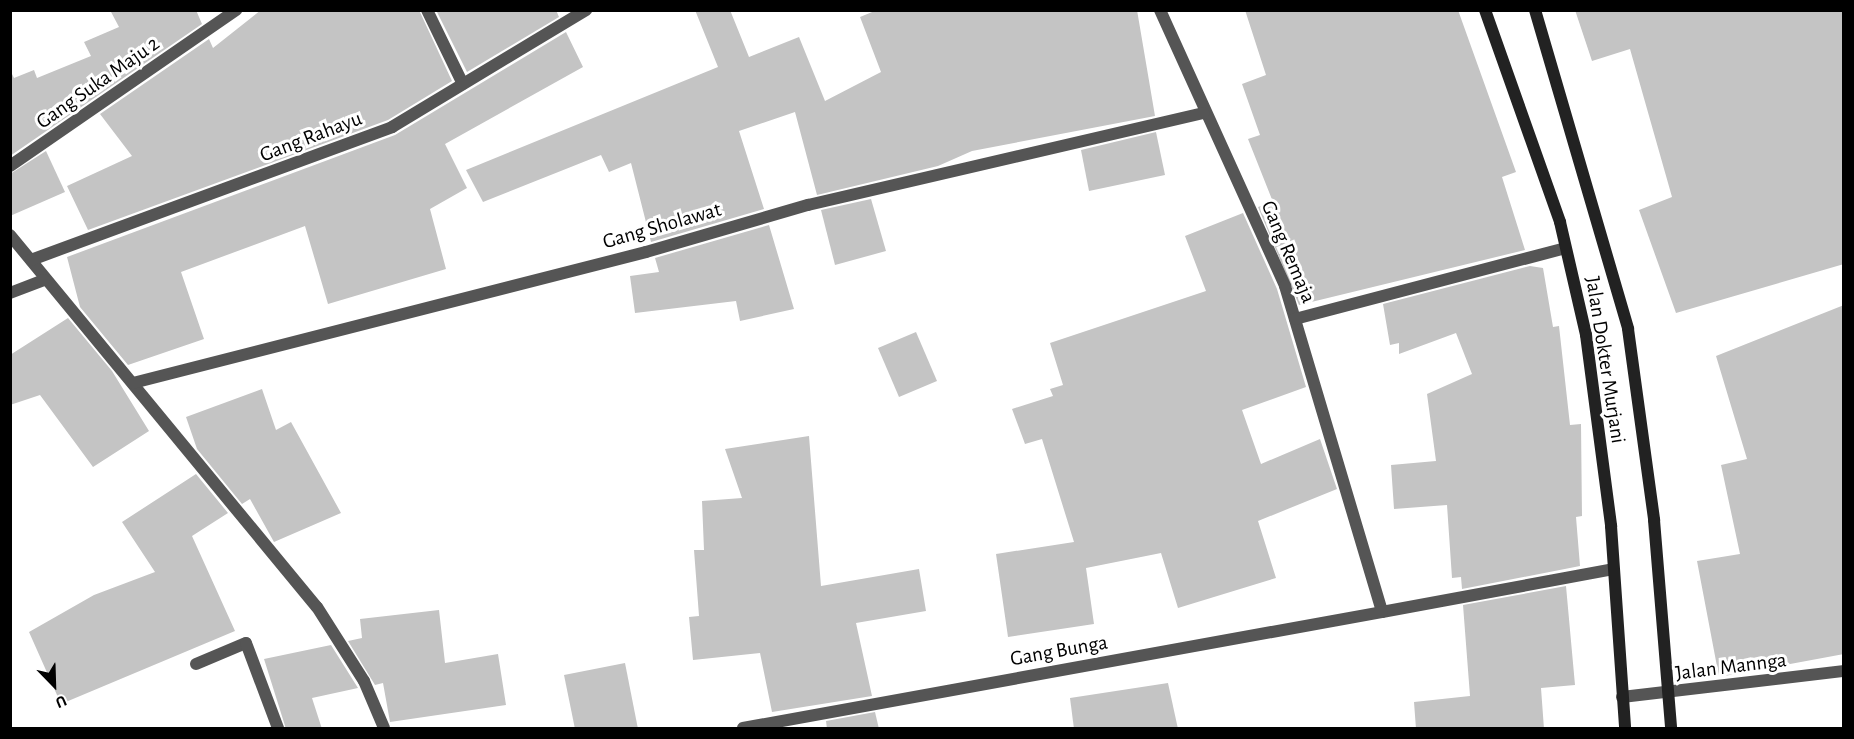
<!DOCTYPE html>
<style>
body{margin:0}
#map{position:relative;width:1854px;height:739px;overflow:hidden;background:#fff;font-family:"Alegreya Sans",sans-serif}
div>[style]{position:absolute}
[style*='--x']{left:calc(var(--x)*1px);top:calc(var(--y)*1px);width:calc(var(--w)*1px);rotate:calc(var(--a)*1deg)}
.building>*{inset:0;background:#c4c4c4}
.minor>*{height:12px;margin:-6px;padding:0 6px;transform-origin:6px;border-radius:6px;background:#555}
.secondary>*{height:12px;margin:-6px;padding:0 6px;transform-origin:6px;border-radius:6px;background:#222}
span{translate:-50% -50%;white-space:nowrap;text-align:center;line-height:1.15;-webkit-text-stroke:6px #fff;paint-order:stroke}
.street-label{font-size:21px;color:#000}
.frame{position:absolute;inset:0;border:12px solid #000;pointer-events:none}
.north{position:absolute;left:24px;top:655px;width:60px;height:60px;-webkit-text-stroke:4px #fff;paint-order:stroke;rotate:157deg;font-size:16px;font-weight:700;line-height:24px;text-align:center;color:#000}
.north::after{content:'';display:block;margin:auto;width:21px;height:27px;background:#000;clip-path:polygon(50% 0,100% 100%,50% 72%,0 100%)}
</style>
<div id="map">
<div class="building">
<div style="clip-path:polygon(110px 10px,196px 10px,202px 24px,10px 156px,10px 70px,14px 78px,34px 70px,37px 78px,91px 56px,84px 42px,119px 27px)"></div>
<div style="clip-path:polygon(261px 10px,419px 10px,452px 81px,388px 120px,88px 230px,67px 186px,132px 156px,100px 114px,209px 39px,213px 48px)"></div>
<div style="clip-path:polygon(436px 10px,556px 10px,559px 17px,467px 72px)"></div>
<div style="clip-path:polygon(695px 10px,730px 10px,749px 57px,799px 37px,825px 101px,881px 72px,860px 17px,877px 10px,1137px 10px,1155px 116px,972px 151px,938px 166px,817px 195px,795px 112px,739px 131px,764px 209px,651px 242px,631px 163px,609px 172px,601px 155px,483px 202px,466px 170px,718px 67px)"></div>
<div style="clip-path:polygon(1245px 10px,1458px 10px,1516px 172px,1502px 177px,1525px 250px,1299px 305px,1258px 207px,1273px 202px,1248px 139px,1260px 135px,1242px 84px,1266px 75px)"></div>
<div style="clip-path:polygon(1575px 10px,1844px 10px,1844px 264px,1676px 313px,1639px 210px,1672px 197px,1630px 49px,1592px 61px)"></div>
<div style="clip-path:polygon(566px 32px,583px 67px,445px 144px,467px 188px,430px 209px,446px 269px,328px 304px,305px 226px,181px 272px,204px 339px,128px 365px,80px 307px,67px 257px,395px 135px)"></div>
<div style="clip-path:polygon(1156px 132px,1165px 175px,1089px 191px,1081px 150px)"></div>
<div style="clip-path:polygon(46px 151px,65px 192px,10px 216px,10px 174px)"></div>
<div style="clip-path:polygon(871px 199px,886px 251px,835px 265px,821px 210px)"></div>
<div style="clip-path:polygon(1243px 213px,1277px 289px,1306px 387px,1242px 410px,1261px 464px,1320px 439px,1337px 489px,1258px 521px,1276px 578px,1178px 608px,1161px 553px,1086px 568px,1094px 624px,1008px 637px,996px 554px,1074px 542px,1042px 439px,1025px 444px,1012px 409px,1053px 396px,1050px 389px,1063px 385px,1050px 343px,1206px 291px,1185px 236px)"></div>
<div style="clip-path:polygon(769px 225px,794px 309px,740px 321px,736px 301px,635px 313px,630px 276px,659px 272px,655px 258px)"></div>
<div style="clip-path:polygon(1530px 266px,1543px 268px,1553px 327px,1559px 326px,1570px 425px,1581px 424px,1582px 516px,1576px 517px,1580px 566px,1462px 589px,1461px 577px,1452px 578px,1447px 505px,1394px 509px,1391px 465px,1436px 461px,1427px 394px,1472px 374px,1456px 333px,1399px 354px,1399px 343px,1390px 345px,1383px 304px)"></div>
<div style="clip-path:polygon(1844px 305px,1844px 654px,1719px 677px,1697px 561px,1740px 554px,1721px 465px,1747px 459px,1716px 356px)"></div>
<div style="clip-path:polygon(68px 318px,112px 371px,149px 431px,93px 467px,40px 395px,10px 405px,10px 355px)"></div>
<div style="clip-path:polygon(916px 332px,937px 381px,899px 397px,878px 348px)"></div>
<div style="clip-path:polygon(262px 389px,276px 430px,291px 422px,341px 513px,274px 542px,250px 499px,242px 504px,197px 449px,186px 417px)"></div>
<div style="clip-path:polygon(809px 436px,821px 586px,919px 569px,926px 611px,856px 623px,872px 696px,772px 712px,760px 653px,693px 660px,689px 617px,699px 616px,694px 550px,704px 550px,702px 501px,742px 498px,725px 449px)"></div>
<div style="clip-path:polygon(196px 474px,228px 513px,192px 536px,235px 631px,61px 704px,29px 632px,94px 595px,155px 572px,122px 522px)"></div>
<div style="clip-path:polygon(1566px 586px,1575px 685px,1541px 688px,1544px 729px,1416px 729px,1414px 702px,1470px 696px,1463px 605px)"></div>
<div style="clip-path:polygon(439px 610px,445px 663px,498px 654px,506px 705px,390px 722px,383px 683px,375px 685px,348px 641px,362px 638px,360px 619px)"></div>
<div style="clip-path:polygon(331px 645px,358px 688px,312px 698px,322px 729px,286px 729px,264px 659px)"></div>
<div style="clip-path:polygon(625px 663px,638px 729px,575px 729px,564px 675px)"></div>
<div style="clip-path:polygon(1168px 683px,1178px 729px,1074px 729px,1070px 698px)"></div>
<div style="clip-path:polygon(875px 712px,879px 729px,827px 729px,826px 721px)"></div>
</div>
<div class="minor">
<div style="--x:427;--y:10;--w:82;--a:64.1"></div>
<div style="--x:1160;--y:10;--w:303;--a:65.6"></div>
<div style="--x:1285;--y:286;--w:340;--a:73.4"></div>
<div style="--x:1382;--y:612;--w:235;--a:-10.5"></div>
<div style="--x:10;--y:166;--w:275;--a:-34.6"></div>
<div style="--x:10;--y:235;--w:482;--a:50.5"></div>
<div style="--x:317;--y:607;--w:88;--a:57.6"></div>
<div style="--x:364;--y:681;--w:51;--a:66.9"></div>
<div style="--x:31;--y:260;--w:385;--a:-20.2"></div>
<div style="--x:392;--y:127;--w:227;--a:-31.1"></div>
<div style="--x:10;--y:293;--w:36;--a:-21"></div>
<div style="--x:1295;--y:319;--w:279;--a:-14.7"></div>
<div style="--x:133;--y:383;--w:529;--a:-14.32"></div>
<div style="--x:646;--y:252;--w:169;--a:-16.2"></div>
<div style="--x:808;--y:205;--w:406;--a:-13.1"></div>
<div style="--x:196;--y:664;--w:54;--a:-22.8"></div>
<div style="--x:246;--y:643;--w:91;--a:69.4"></div>
<div style="--x:1622;--y:697;--w:224;--a:-6.7"></div>
<div style="--x:743;--y:728;--w:649;--a:-10.29"></div>
</div>
<div class="secondary">
<div style="--x:1485;--y:10;--w:225;--a:70.5"></div>
<div style="--x:1560;--y:222;--w:116;--a:77"></div>
<div style="--x:1586;--y:335;--w:193;--a:82.5"></div>
<div style="--x:1611;--y:526;--w:202;--a:86"></div>
<div style="--x:1535;--y:10;--w:332;--a:73.7"></div>
<div style="--x:1628;--y:329;--w:193;--a:82.2"></div>
<div style="--x:1654;--y:520;--w:209;--a:85.3"></div>
</div>
<div class="street-label">
<span style="left:98px;top:83px;rotate:-35deg">Gang Suka Maju 2</span>
<span style="left:311px;top:137px;rotate:-21deg">Gang Rahayu</span>
<span style="left:662px;top:226px;rotate:-16deg">Gang Sholawat</span>
<span style="left:1288px;top:252px;rotate:67deg">Gang Remaja</span>
<span style="left:1605px;top:360px;rotate:81deg">Jalan Dokter Murjani</span>
<span style="left:1059px;top:651px;rotate:-10deg">Gang Bunga</span>
<span style="left:1731px;top:667px;rotate:-7deg">Jalan Mannga</span>
</div>
<div class="frame"></div>
<div class="north">U</div>
</div>
